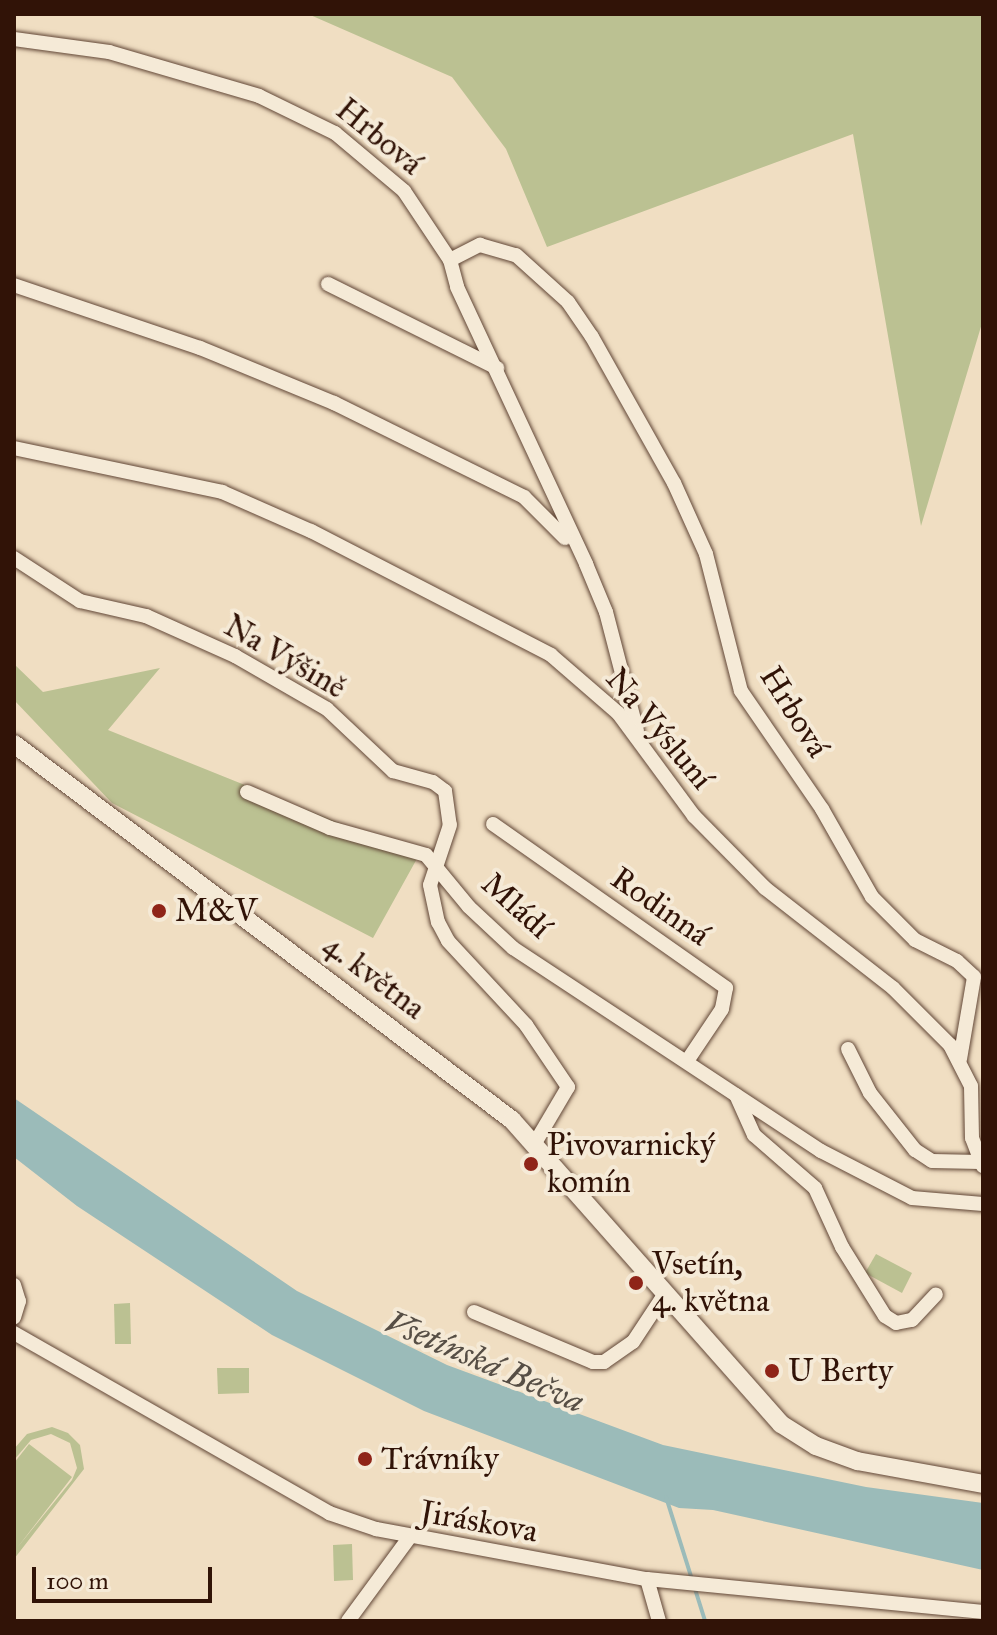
<!DOCTYPE html>
<meta charset="utf-8">
<style>
body{margin:0}
#map{position:relative;width:997px;height:1635px;overflow:hidden;background:#f0dec2;font-family:"IM FELL Great Primer",serif}
div>[style]{position:absolute}
[style*='--x']{left:calc(var(--x)*1px);top:calc(var(--y)*1px);width:calc(var(--w)*1px);rotate:calc(var(--a)*1deg)}
.green>*{inset:0;background:#bbc192}
.water>*{inset:0;background:#9bbbb9}
.stream>*{height:4px;margin:-2px;padding:0 2px;transform-origin:2px;border-radius:2px;background:#9bbbb9}
.roads{filter:drop-shadow(0 0 2px #614636) drop-shadow(0 0 2px #614636)}
.street>*{height:14px;margin:-7px;padding:0 7px;transform-origin:7px;border-radius:7px;background:#f5ead7}
.secondary>*{height:18px;margin:-9px;padding:0 9px;transform-origin:9px;border-radius:9px;background:#f5ead7}
.dots>*{width:22px;height:22px;translate:-50% -50%;box-sizing:border-box;border:4px solid #f5ead7;border-radius:50%}
span{translate:-50% -50%;white-space:nowrap;text-align:center;line-height:1.15;-webkit-text-stroke:8px #f5ead7;paint-order:stroke}
.street-label{font-size:32px;color:#311307}
.poi-label{font-size:32px;color:#311307}
.left{translate:0 -50%;text-align:left}
.water-label{font-size:34px;color:#564e45;font-style:italic}
.frame{position:absolute;inset:0;border:16px solid #311307;pointer-events:none}
.scale{position:absolute;left:32px;top:1567px;width:180px;height:36px;box-sizing:border-box;border:4px solid #311307;border-top:0;padding-left:10px;font-size:24px;line-height:28px;white-space:nowrap;color:#311307;-webkit-text-stroke:6px #f5ead7;paint-order:stroke}
</style>
<div id="map">
<div class="green">
<div style="clip-path:polygon(308px 14px,983px 14px,983px 320px,921px 526px,853px 134px,547px 247px,506px 149px,452px 77px)"></div>
<div style="clip-path:polygon(14px 664px,43px 692px,160px 668px,108px 730px,419px 855px,373px 938px,112px 803px,14px 700px)"></div>
<div style="clip-path:polygon(876px 1254px,912px 1273px,902px 1293px,865px 1273px)"></div>
<div style="clip-path:polygon(130px 1303px,131px 1344px,115px 1344px,114px 1304px)"></div>
<div style="clip-path:polygon(217px 1368px,249px 1368px,249px 1393px,218px 1394px)"></div>
<div style="clip-path:polygon(52px 1427px,68px 1433px,80px 1445px,84px 1469px,14px 1559px,14px 1463px,29px 1444px,72px 1477px,17px 1548px,72px 1480px,77px 1468px,70px 1443px,51px 1434px,31px 1440px,14px 1460px,14px 1449px,27px 1434px)"></div>
<div style="clip-path:polygon(352px 1544px,353px 1580px,334px 1581px,333px 1545px)"></div>
</div>
<div class="water">
<div style="clip-path:polygon(14px 1098px,297px 1291px,447px 1365px,663px 1445px,866px 1487px,983px 1503px,983px 1570px,713px 1510px,679px 1508px,424px 1411px,272px 1335px,77px 1206px,14px 1157px)"></div>
</div>
<div class="stream">
<div style="--x:666;--y:1497;--w:130;--a:72.5"></div>
</div>
<div class="roads">
<div class="street">
<div style="--x:14;--y:39;--w:96;--a:7.8"></div>
<div style="--x:109;--y:52;--w:156;--a:16.3"></div>
<div style="--x:259;--y:96;--w:85;--a:26"></div>
<div style="--x:335;--y:133;--w:90;--a:40"></div>
<div style="--x:404;--y:191;--w:83;--a:56.3"></div>
<div style="--x:450;--y:260;--w:28;--a:75"></div>
<div style="--x:457;--y:287;--w:306;--a:65"></div>
<div style="--x:586;--y:564;--w:52;--a:67.4"></div>
<div style="--x:606;--y:612;--w:123;--a:75.4"></div>
<div style="--x:450;--y:260;--w:34;--a:-27"></div>
<div style="--x:480;--y:245;--w:37;--a:16"></div>
<div style="--x:516;--y:255;--w:70;--a:42.1"></div>
<div style="--x:568;--y:302;--w:42;--a:55.6"></div>
<div style="--x:592;--y:337;--w:167;--a:60.7"></div>
<div style="--x:674;--y:483;--w:78;--a:65.7"></div>
<div style="--x:706;--y:554;--w:141;--a:75.7"></div>
<div style="--x:741;--y:691;--w:143;--a:55.5"></div>
<div style="--x:822;--y:809;--w:101;--a:60.4"></div>
<div style="--x:872;--y:897;--w:61;--a:45"></div>
<div style="--x:915;--y:940;--w:47;--a:26.6"></div>
<div style="--x:957;--y:961;--w:23;--a:43"></div>
<div style="--x:974;--y:977;--w:83;--a:99.7"></div>
<div style="--x:328;--y:284;--w:189;--a:26.4"></div>
<div style="--x:14;--y:285;--w:196;--a:18.7"></div>
<div style="--x:200;--y:348;--w:145;--a:22.3"></div>
<div style="--x:334;--y:403;--w:212;--a:26.3"></div>
<div style="--x:524;--y:497;--w:58;--a:45"></div>
<div style="--x:14;--y:448;--w:213;--a:11.9"></div>
<div style="--x:222;--y:492;--w:97;--a:23.7"></div>
<div style="--x:311;--y:531;--w:270;--a:27.3"></div>
<div style="--x:551;--y:655;--w:89;--a:40.9"></div>
<div style="--x:618;--y:713;--w:128;--a:53.6"></div>
<div style="--x:694;--y:816;--w:101;--a:45.4"></div>
<div style="--x:765;--y:888;--w:162;--a:38"></div>
<div style="--x:893;--y:988;--w:81;--a:45"></div>
<div style="--x:950;--y:1045;--w:46;--a:62.9"></div>
<div style="--x:971;--y:1086;--w:52;--a:88.9"></div>
<div style="--x:972;--y:1138;--w:30;--a:69"></div>
<div style="--x:14;--y:558;--w:79;--a:33.1"></div>
<div style="--x:80;--y:601;--w:68;--a:12.8"></div>
<div style="--x:146;--y:616;--w:98;--a:24.2"></div>
<div style="--x:235;--y:656;--w:106;--a:29.9"></div>
<div style="--x:327;--y:709;--w:91;--a:43.2"></div>
<div style="--x:393;--y:771;--w:41;--a:15.4"></div>
<div style="--x:433;--y:782;--w:15;--a:37"></div>
<div style="--x:445;--y:791;--w:34;--a:82"></div>
<div style="--x:450;--y:825;--w:63;--a:108.4"></div>
<div style="--x:430;--y:885;--w:38;--a:78"></div>
<div style="--x:438;--y:922;--w:21;--a:62"></div>
<div style="--x:448;--y:941;--w:115;--a:47.1"></div>
<div style="--x:526;--y:1025;--w:75;--a:55.9"></div>
<div style="--x:568;--y:1087;--w:65;--a:120.5"></div>
<div style="--x:247;--y:792;--w:90;--a:23.4"></div>
<div style="--x:330;--y:828;--w:100;--a:15.7"></div>
<div style="--x:426;--y:855;--w:67;--a:50.4"></div>
<div style="--x:469;--y:907;--w:60;--a:43"></div>
<div style="--x:513;--y:948;--w:369;--a:33.4"></div>
<div style="--x:821;--y:1151;--w:102;--a:27.3"></div>
<div style="--x:912;--y:1198;--w:71;--a:4.8"></div>
<div style="--x:493;--y:824;--w:285;--a:35.1"></div>
<div style="--x:726;--y:988;--w:21;--a:101"></div>
<div style="--x:722;--y:1009;--w:63;--a:123.9"></div>
<div style="--x:848;--y:1049;--w:49;--a:63.4"></div>
<div style="--x:870;--y:1093;--w:73;--a:51.7"></div>
<div style="--x:915;--y:1150;--w:20;--a:33"></div>
<div style="--x:932;--y:1161;--w:48;--a:1.2"></div>
<div style="--x:736;--y:1095;--w:44;--a:65.8"></div>
<div style="--x:754;--y:1135;--w:81;--a:41"></div>
<div style="--x:815;--y:1188;--w:65;--a:65.4"></div>
<div style="--x:842;--y:1247;--w:81;--a:58.1"></div>
<div style="--x:885;--y:1316;--w:13;--a:32"></div>
<div style="--x:896;--y:1323;--w:16;--a:-11"></div>
<div style="--x:912;--y:1320;--w:35;--a:-47"></div>
<div style="--x:14;--y:1285;--w:17;--a:73"></div>
<div style="--x:19;--y:1301;--w:17;--a:107"></div>
<div style="--x:474;--y:1312;--w:129;--a:22.8"></div>
<div style="--x:593;--y:1362;--w:11;--a:0"></div>
<div style="--x:604;--y:1362;--w:35;--a:-35"></div>
<div style="--x:633;--y:1342;--w:56;--a:-56.6"></div>
<div style="--x:14;--y:1333;--w:363;--a:29.7"></div>
<div style="--x:329;--y:1513;--w:50;--a:18.8"></div>
<div style="--x:376;--y:1529;--w:276;--a:10.5"></div>
<div style="--x:647;--y:1579;--w:338;--a:5.6"></div>
<div style="--x:647;--y:1579;--w:44;--a:74.1"></div>
<div style="--x:348;--y:1621;--w:103;--a:-53.7"></div>
</div>
<div class="secondary">
<div style="--x:14;--y:744;--w:624;--a:37.05"></div>
<div style="--x:512;--y:1120;--w:406;--a:48.5"></div>
<div style="--x:781;--y:1424;--w:41;--a:32.2"></div>
<div style="--x:816;--y:1446;--w:44;--a:20.1"></div>
<div style="--x:857;--y:1461;--w:128;--a:10.3"></div>
</div>
</div>
<div class="dots">
<div style="left:159px;top:911px;background:#8f2418"></div>
<div style="left:531px;top:1164px;background:#8f2418"></div>
<div style="left:636px;top:1283px;background:#8f2418"></div>
<div style="left:772px;top:1371px;background:#8f2418"></div>
<div style="left:365px;top:1459px;background:#8f2418"></div>
</div>
<div class="street-label">
<span style="left:379px;top:137px;rotate:39deg">Hrbová</span>
<span style="left:285px;top:657px;rotate:30deg">Na Výšině</span>
<span style="left:794px;top:712px;rotate:58deg">Hrbová</span>
<span style="left:659px;top:729px;rotate:50deg">Na Výsluní</span>
<span style="left:516px;top:906px;rotate:42deg">Mládí</span>
<span style="left:660px;top:907px;rotate:35deg">Rodinná</span>
<span style="left:374px;top:977px;rotate:37deg">4. května</span>
<span style="left:479px;top:1522px;rotate:10deg">Jiráskova</span>
</div>
<div class="poi-label">
<span class="left" style="left:175px;top:911px">M&amp;V</span>
<span class="left" style="left:547px;top:1164px">Pivovarnický<br>komín</span>
<span class="left" style="left:652px;top:1283px">Vsetín,<br>4. května</span>
<span class="left" style="left:788px;top:1371px">U Berty</span>
<span class="left" style="left:381px;top:1459px">Trávníky</span>
</div>
<div class="water-label">
<span style="left:485px;top:1361px;rotate:23deg">Vsetínská Bečva</span>
</div>
<div class="frame"></div>
<div class="scale">100 m</div>
</div>
